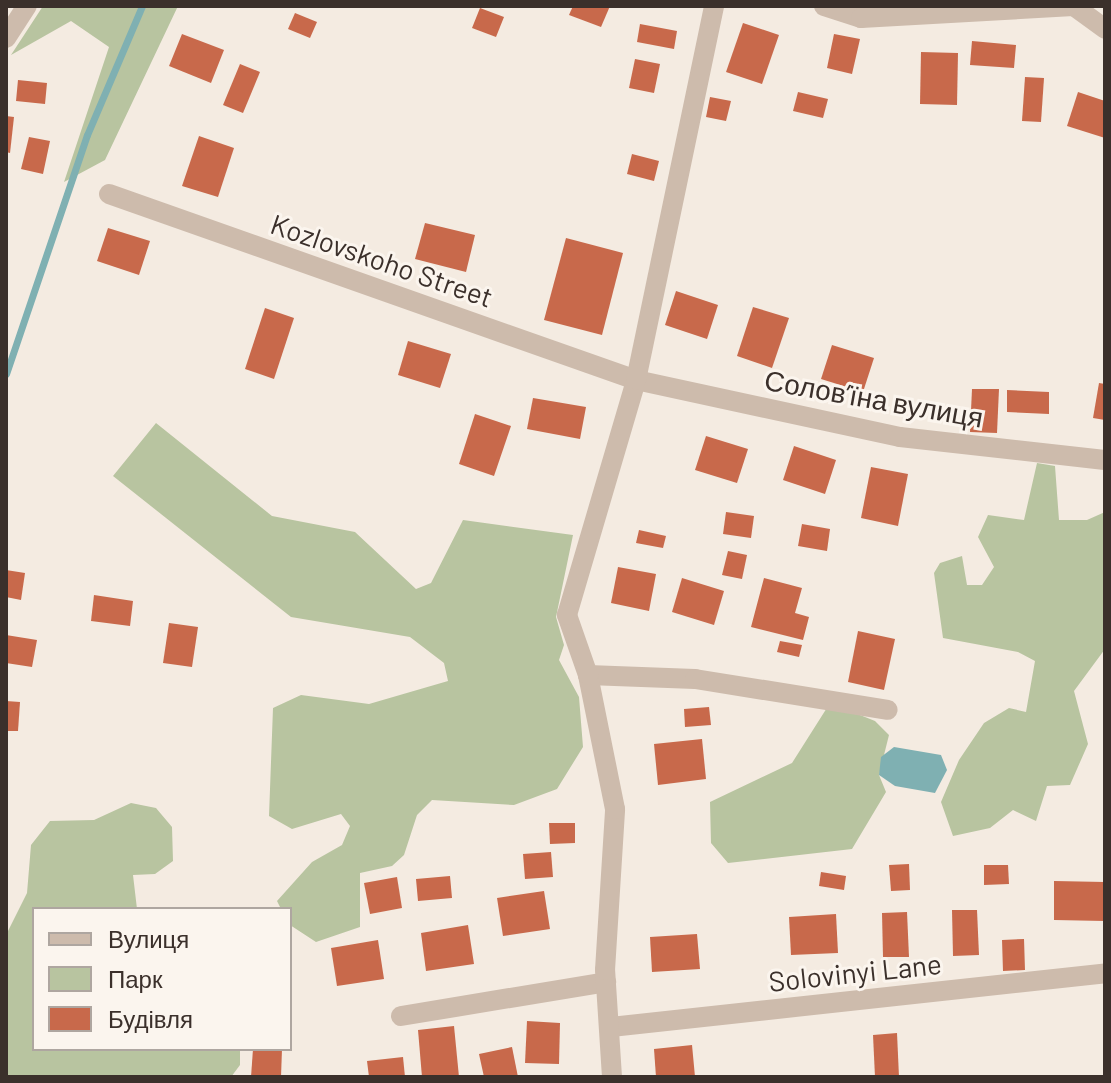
<!DOCTYPE html>
<meta charset="utf-8">
<style>
body{margin:0}
#map{position:relative;width:1111px;height:1083px;overflow:hidden;background:#f4ebe1;font-family:Barlow,sans-serif}
div>[style]{position:absolute}
[style*='--x']{left:calc(var(--x)*1px);top:calc(var(--y)*1px);width:calc(var(--w)*1px);rotate:calc(var(--a)*1deg)}
.green>*{inset:0;background:#b8c4a0}
.water>*{inset:0;background:#7fb0b2}
.stream>*{height:7px;margin:-3.5px;padding:0 3.5px;transform-origin:3.5px;border-radius:3.5px;background:#7fb0b2}
.building>*{inset:0;background:#c8694b}
.minor>*{height:20px;margin:-10px;padding:0 10px;transform-origin:10px;border-radius:10px;background:#cdbbac}
span{translate:-50% -50%;white-space:nowrap;text-align:center;line-height:1.15;-webkit-text-stroke:6px #fbf5ee;paint-order:stroke}
.street-label{font-size:28px;color:#3b302b}
.frame{position:absolute;inset:0;border:8px solid #3b302b;pointer-events:none}
.legend{position:absolute;left:32px;top:907px;width:260px;height:144px;box-sizing:border-box;background:#fbf5ee;border:2px solid #aea6a0;margin:0;padding:10px 14px;list-style:none;font-size:24px;color:#3b302b}
.legend li{display:flex;align-items:center;gap:16px;height:40px}
.legend b{width:40px;border:2px solid #aea6a0}
</style>
<div id="map">
<div class="green">
<div style="clip-path:polygon(43px 6px,178px 6px,105px 160px,64px 182px,109px 47px,71px 21px,11px 55px)"></div>
<div style="clip-path:polygon(156px 423px,272px 516px,355px 532px,416px 589px,431px 583px,463px 520px,573px 535px,556px 617px,564px 645px,559px 660px,579px 697px,583px 747px,557px 789px,514px 805px,432px 800px,417px 815px,404px 855px,392px 866px,360px 873px,360px 927px,316px 942px,290px 925px,290px 909px,281px 909px,277px 901px,312px 862px,342px 845px,350px 826px,341px 814px,292px 829px,269px 816px,273px 708px,301px 695px,369px 704px,448px 681px,444px 663px,410px 637px,291px 617px,113px 476px)"></div>
<div style="clip-path:polygon(1037px 463px,1055px 466px,1059px 520px,1087px 520px,1105px 512px,1105px 649px,1074px 691px,1088px 744px,1070px 785px,1047px 786px,1036px 821px,1013px 810px,990px 828px,953px 836px,941px 802px,959px 760px,984px 723px,1009px 708px,1026px 712px,1035px 661px,1018px 652px,943px 638px,934px 573px,940px 563px,962px 556px,967px 585px,982px 585px,994px 567px,978px 537px,988px 515px,1024px 520px)"></div>
<div style="clip-path:polygon(830px 703px,875px 721px,889px 735px,879px 775px,886px 792px,852px 849px,728px 863px,711px 843px,710px 802px,792px 763px)"></div>
<div style="clip-path:polygon(131px 803px,156px 808px,172px 827px,173px 861px,155px 874px,133px 875px,137px 909px,34px 909px,34px 1049px,240px 1049px,240px 1065px,231px 1077px,6px 1077px,6px 935px,27px 893px,31px 845px,50px 821px,94px 820px)"></div>
</div>
<div class="water">
<div style="clip-path:polygon(894px 747px,941px 755px,947px 770px,935px 793px,895px 786px,879px 775px,881px 757px)"></div>
</div>
<div class="stream">
<div style="--x:6;--y:374;--w:252;--a:-71.3"></div>
<div style="--x:87;--y:135;--w:140;--a:-66.9"></div>
</div>
<div class="building">
<div style="clip-path:polygon(573px 6px,610px 6px,601px 27px,569px 15px)"></div>
<div style="clip-path:polygon(480px 8px,504px 17px,496px 37px,472px 28px)"></div>
<div style="clip-path:polygon(295px 13px,317px 22px,310px 38px,288px 29px)"></div>
<div style="clip-path:polygon(743px 23px,779px 35px,762px 84px,726px 72px)"></div>
<div style="clip-path:polygon(640px 24px,677px 31px,674px 49px,637px 42px)"></div>
<div style="clip-path:polygon(182px 34px,224px 50px,211px 83px,169px 66px)"></div>
<div style="clip-path:polygon(834px 34px,860px 39px,852px 74px,827px 68px)"></div>
<div style="clip-path:polygon(972px 41px,1016px 45px,1014px 68px,970px 65px)"></div>
<div style="clip-path:polygon(921px 52px,958px 53px,957px 105px,920px 104px)"></div>
<div style="clip-path:polygon(635px 59px,660px 64px,654px 93px,629px 88px)"></div>
<div style="clip-path:polygon(240px 64px,260px 72px,243px 113px,223px 105px)"></div>
<div style="clip-path:polygon(1025px 77px,1044px 78px,1041px 122px,1022px 121px)"></div>
<div style="clip-path:polygon(18px 80px,47px 83px,45px 104px,16px 101px)"></div>
<div style="clip-path:polygon(798px 92px,828px 99px,823px 118px,793px 111px)"></div>
<div style="clip-path:polygon(1078px 92px,1105px 101px,1105px 138px,1067px 126px)"></div>
<div style="clip-path:polygon(710px 97px,731px 101px,726px 121px,706px 117px)"></div>
<div style="clip-path:polygon(6px 116px,14px 117px,10px 153px,6px 152px)"></div>
<div style="clip-path:polygon(199px 136px,234px 148px,218px 197px,182px 186px)"></div>
<div style="clip-path:polygon(29px 137px,50px 141px,43px 174px,21px 169px)"></div>
<div style="clip-path:polygon(632px 154px,659px 161px,654px 181px,627px 174px)"></div>
<div style="clip-path:polygon(425px 223px,475px 235px,466px 272px,415px 259px)"></div>
<div style="clip-path:polygon(108px 228px,150px 241px,139px 275px,97px 261px)"></div>
<div style="clip-path:polygon(566px 238px,623px 253px,602px 335px,544px 320px)"></div>
<div style="clip-path:polygon(676px 291px,718px 305px,707px 339px,665px 325px)"></div>
<div style="clip-path:polygon(753px 307px,789px 318px,772px 368px,737px 356px)"></div>
<div style="clip-path:polygon(265px 308px,294px 318px,274px 379px,245px 369px)"></div>
<div style="clip-path:polygon(408px 341px,451px 354px,440px 388px,398px 375px)"></div>
<div style="clip-path:polygon(832px 345px,874px 358px,863px 392px,821px 379px)"></div>
<div style="clip-path:polygon(1099px 383px,1105px 384px,1105px 420px,1093px 418px)"></div>
<div style="clip-path:polygon(972px 389px,999px 389px,997px 433px,970px 432px)"></div>
<div style="clip-path:polygon(1007px 390px,1049px 392px,1049px 414px,1007px 412px)"></div>
<div style="clip-path:polygon(533px 398px,586px 407px,580px 439px,527px 429px)"></div>
<div style="clip-path:polygon(475px 414px,511px 426px,494px 476px,459px 464px)"></div>
<div style="clip-path:polygon(706px 436px,748px 449px,737px 483px,695px 470px)"></div>
<div style="clip-path:polygon(794px 446px,836px 460px,825px 494px,783px 480px)"></div>
<div style="clip-path:polygon(871px 467px,908px 474px,898px 526px,861px 518px)"></div>
<div style="clip-path:polygon(726px 512px,754px 516px,751px 538px,723px 534px)"></div>
<div style="clip-path:polygon(802px 524px,830px 529px,827px 551px,798px 546px)"></div>
<div style="clip-path:polygon(639px 530px,666px 536px,663px 548px,636px 543px)"></div>
<div style="clip-path:polygon(728px 551px,747px 555px,742px 579px,722px 575px)"></div>
<div style="clip-path:polygon(618px 567px,656px 574px,649px 611px,611px 603px)"></div>
<div style="clip-path:polygon(6px 570px,25px 573px,21px 600px,6px 597px)"></div>
<div style="clip-path:polygon(682px 578px,724px 591px,714px 625px,672px 612px)"></div>
<div style="clip-path:polygon(764px 578px,802px 588px,795px 613px,809px 617px,803px 640px,751px 627px)"></div>
<div style="clip-path:polygon(94px 595px,133px 601px,130px 626px,91px 621px)"></div>
<div style="clip-path:polygon(169px 623px,198px 627px,192px 667px,163px 663px)"></div>
<div style="clip-path:polygon(858px 631px,895px 639px,884px 690px,848px 682px)"></div>
<div style="clip-path:polygon(6px 635px,37px 640px,32px 667px,6px 663px)"></div>
<div style="clip-path:polygon(780px 641px,802px 645px,799px 657px,777px 652px)"></div>
<div style="clip-path:polygon(6px 701px,20px 702px,18px 731px,6px 731px)"></div>
<div style="clip-path:polygon(709px 707px,711px 725px,685px 727px,684px 709px)"></div>
<div style="clip-path:polygon(702px 739px,706px 779px,658px 785px,654px 744px)"></div>
<div style="clip-path:polygon(549px 823px,575px 823px,575px 843px,550px 844px)"></div>
<div style="clip-path:polygon(551px 852px,553px 877px,525px 879px,523px 854px)"></div>
<div style="clip-path:polygon(909px 864px,910px 890px,891px 891px,889px 865px)"></div>
<div style="clip-path:polygon(984px 865px,1008px 865px,1009px 884px,984px 885px)"></div>
<div style="clip-path:polygon(821px 872px,846px 876px,844px 890px,819px 886px)"></div>
<div style="clip-path:polygon(450px 876px,452px 898px,418px 901px,416px 879px)"></div>
<div style="clip-path:polygon(397px 877px,402px 908px,370px 914px,364px 883px)"></div>
<div style="clip-path:polygon(1054px 881px,1105px 882px,1105px 921px,1054px 920px)"></div>
<div style="clip-path:polygon(544px 891px,550px 929px,503px 936px,497px 898px)"></div>
<div style="clip-path:polygon(952px 910px,977px 910px,979px 955px,953px 956px)"></div>
<div style="clip-path:polygon(907px 912px,909px 957px,883px 957px,882px 913px)"></div>
<div style="clip-path:polygon(836px 914px,838px 953px,791px 955px,789px 917px)"></div>
<div style="clip-path:polygon(468px 925px,474px 964px,426px 971px,421px 933px)"></div>
<div style="clip-path:polygon(697px 934px,700px 969px,652px 972px,650px 937px)"></div>
<div style="clip-path:polygon(1024px 939px,1025px 970px,1003px 971px,1002px 940px)"></div>
<div style="clip-path:polygon(378px 940px,384px 979px,337px 986px,331px 948px)"></div>
<div style="clip-path:polygon(527px 1021px,560px 1023px,559px 1064px,525px 1063px)"></div>
<div style="clip-path:polygon(454px 1026px,459px 1077px,422px 1077px,418px 1030px)"></div>
<div style="clip-path:polygon(897px 1033px,899px 1077px,875px 1077px,873px 1035px)"></div>
<div style="clip-path:polygon(692px 1045px,695px 1077px,656px 1077px,654px 1049px)"></div>
<div style="clip-path:polygon(512px 1047px,518px 1077px,484px 1077px,479px 1054px)"></div>
<div style="clip-path:polygon(253px 1049px,282px 1049px,281px 1077px,251px 1077px)"></div>
<div style="clip-path:polygon(403px 1057px,405px 1077px,369px 1077px,367px 1061px)"></div>
</div>
<div class="minor">
<div style="--x:824;--y:6;--w:39;--a:18"></div>
<div style="--x:861;--y:18;--w:217;--a:-3.2"></div>
<div style="--x:1075;--y:7;--w:37;--a:36"></div>
<div style="--x:6;--y:38;--w:38;--a:-57"></div>
<div style="--x:109;--y:194;--w:559;--a:19.44"></div>
<div style="--x:636;--y:380;--w:270;--a:12.2"></div>
<div style="--x:900;--y:437;--w:206;--a:6.4"></div>
<div style="--x:588;--y:675;--w:107;--a:2.1"></div>
<div style="--x:695;--y:679;--w:195;--a:9.1"></div>
<div style="--x:401;--y:1016;--w:208;--a:-9.4"></div>
<div style="--x:611;--y:1027;--w:497;--a:-6.2"></div>
<div style="--x:612;--y:1077;--w:107;--a:-93.7"></div>
<div style="--x:605;--y:970;--w:161;--a:-86.4"></div>
<div style="--x:615;--y:809;--w:137;--a:-101.4"></div>
<div style="--x:588;--y:675;--w:64;--a:-109.3"></div>
<div style="--x:567;--y:615;--w:245;--a:-73.6"></div>
<div style="--x:636;--y:380;--w:382;--a:-78.2"></div>
</div>
<div class="street-label">
<span style="left:382px;top:260px;rotate:19deg">Kozlovskoho Street</span>
<span style="left:874px;top:398px;rotate:10deg">Соловʼїна вулиця</span>
<span style="left:855px;top:972px;rotate:-6deg">Solovinyi Lane</span>
</div>
<div class="frame"></div>
<ul class="legend">
<li><b style="height:10px;background:#cdbbac"></b>Вулиця</li>
<li><b style="height:22px;background:#b8c4a0"></b>Парк</li>
<li><b style="height:22px;background:#c8694b"></b>Будівля</li>
</ul>
</div>
